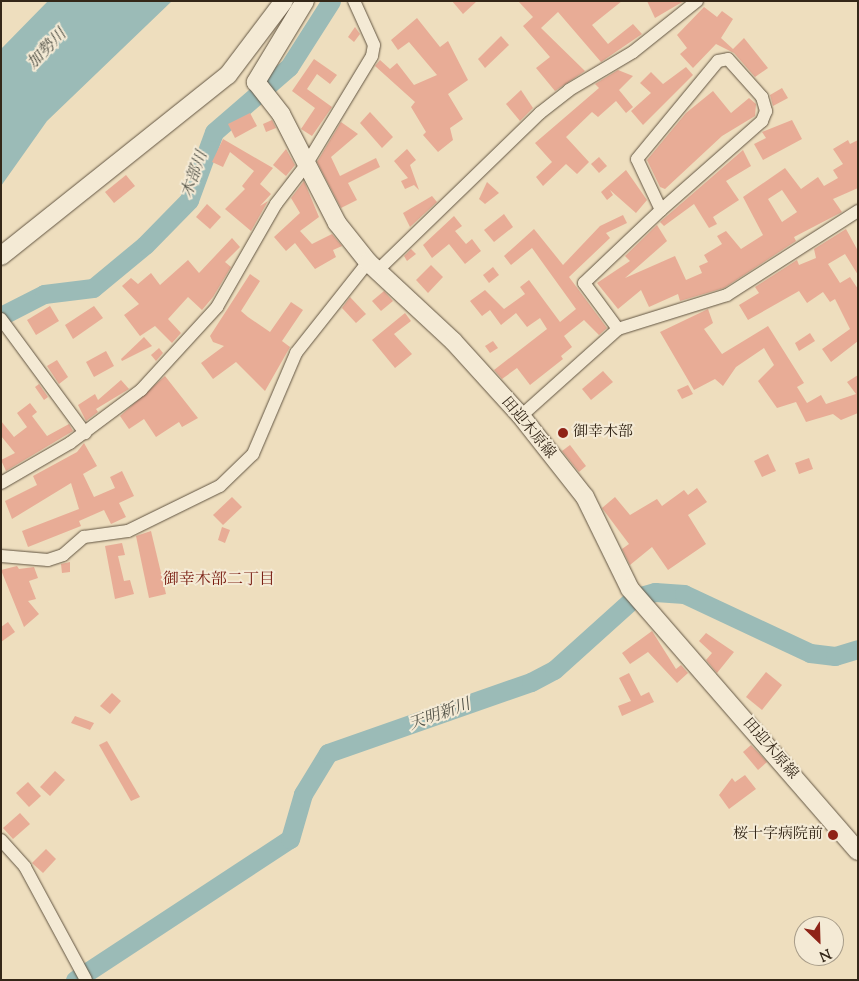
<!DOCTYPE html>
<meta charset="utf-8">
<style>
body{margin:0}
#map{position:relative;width:859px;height:981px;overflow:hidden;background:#eedebe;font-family:"Sorts Mill Goudy","Noto Serif JP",serif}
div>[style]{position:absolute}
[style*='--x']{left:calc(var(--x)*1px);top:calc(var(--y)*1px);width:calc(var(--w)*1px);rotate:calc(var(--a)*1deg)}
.water>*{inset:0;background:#9bbbb7}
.stream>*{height:3px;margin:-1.5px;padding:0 1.5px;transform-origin:1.5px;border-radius:1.5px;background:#9bbbb7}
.river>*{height:19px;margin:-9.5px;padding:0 9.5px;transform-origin:9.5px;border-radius:9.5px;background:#9bbbb7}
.building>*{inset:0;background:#e8ac96}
.roads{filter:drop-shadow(0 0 1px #625542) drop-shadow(0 0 1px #625542)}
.street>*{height:12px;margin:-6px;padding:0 6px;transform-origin:6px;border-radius:6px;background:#f4ead5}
.secondary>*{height:18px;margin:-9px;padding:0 9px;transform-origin:9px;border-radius:9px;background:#f4ead5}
.dots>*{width:14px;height:14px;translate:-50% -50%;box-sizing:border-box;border:2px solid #f4ead5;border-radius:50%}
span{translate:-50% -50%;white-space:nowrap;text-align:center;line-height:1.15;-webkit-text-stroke:4px #f4ead5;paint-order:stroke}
.street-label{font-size:15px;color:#342718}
.poi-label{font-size:15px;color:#342718}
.left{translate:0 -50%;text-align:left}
.right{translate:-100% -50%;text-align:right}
.water-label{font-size:16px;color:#535348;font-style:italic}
.neighbourhood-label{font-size:16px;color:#7a1f14}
.frame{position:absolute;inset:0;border:2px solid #342718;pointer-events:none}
.north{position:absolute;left:794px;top:916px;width:50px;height:50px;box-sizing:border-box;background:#f4ead5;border:1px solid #a79c89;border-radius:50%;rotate:156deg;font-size:14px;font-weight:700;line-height:20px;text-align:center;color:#342718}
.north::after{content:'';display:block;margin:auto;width:18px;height:22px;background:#8f2418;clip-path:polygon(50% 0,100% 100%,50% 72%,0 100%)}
</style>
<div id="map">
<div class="water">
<div style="clip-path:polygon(48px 1px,172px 1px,47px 121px,1px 186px,1px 49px)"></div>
</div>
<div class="stream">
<div style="--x:802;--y:980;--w:2;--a:0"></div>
</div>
<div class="river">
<div style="--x:1;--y:316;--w:48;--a:-27.1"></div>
<div style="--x:44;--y:294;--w:49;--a:-7"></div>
<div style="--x:93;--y:288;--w:67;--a:-39.6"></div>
<div style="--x:145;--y:245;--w:63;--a:-45.6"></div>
<div style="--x:189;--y:200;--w:72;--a:-69.8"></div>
<div style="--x:214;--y:132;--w:99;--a:-40.9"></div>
<div style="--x:289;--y:67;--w:78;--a:-57.5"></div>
<div style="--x:75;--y:980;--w:257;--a:-33.3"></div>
<div style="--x:290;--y:839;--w:47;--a:-73.9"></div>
<div style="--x:303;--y:794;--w:48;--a:-58.6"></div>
<div style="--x:328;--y:753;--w:215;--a:-19.3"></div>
<div style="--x:531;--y:682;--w:26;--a:-28"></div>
<div style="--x:554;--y:670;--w:108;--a:-42"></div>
<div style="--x:634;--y:598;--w:22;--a:-16"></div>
<div style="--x:655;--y:592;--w:29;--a:4"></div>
<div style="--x:684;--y:594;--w:139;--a:25.1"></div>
<div style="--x:810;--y:653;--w:25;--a:7"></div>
<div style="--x:835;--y:656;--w:24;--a:-17"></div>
</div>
<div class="building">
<div style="clip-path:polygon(452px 1px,477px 1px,463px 14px)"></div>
<div style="clip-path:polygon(518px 1px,622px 1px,592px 25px,608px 44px,633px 24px,642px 34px,601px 62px,558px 12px,541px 28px,585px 71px,555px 91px,536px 68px,550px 57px,523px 26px,533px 17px)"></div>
<div style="clip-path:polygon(647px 1px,684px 1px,655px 18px)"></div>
<div style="clip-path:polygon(704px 7px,717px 17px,722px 11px,733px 19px,721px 38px,733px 49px,744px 38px,768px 68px,755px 77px,734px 53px,716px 44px,693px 68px,680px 54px,687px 48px,677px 35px)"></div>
<div style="clip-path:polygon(417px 18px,440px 47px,448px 41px,468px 80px,448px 94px,463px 119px,450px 128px,453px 140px,438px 152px,423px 135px,426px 132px,411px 107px,415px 102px,375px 66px,380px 60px,390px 69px,397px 63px,414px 85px,437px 75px,409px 42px,398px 50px,391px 40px)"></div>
<div style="clip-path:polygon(355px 27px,360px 34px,354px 42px,348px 37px)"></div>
<div style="clip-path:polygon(501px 36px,509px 45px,485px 68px,478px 59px)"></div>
<div style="clip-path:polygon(314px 59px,337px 75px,330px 84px,317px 74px,307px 89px,332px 107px,312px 136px,301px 129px,315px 108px,292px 91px)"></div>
<div style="clip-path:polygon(686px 67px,693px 75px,643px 125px,631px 111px,651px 93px,640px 83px,651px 72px,663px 84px)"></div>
<div style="clip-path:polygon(618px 70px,633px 76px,619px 90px,633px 107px,626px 113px,616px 101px,598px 117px,592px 112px,566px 137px,589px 162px,577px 174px,566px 164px,543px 186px,536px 177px,552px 162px,535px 143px,599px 88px,595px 84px)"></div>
<div style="clip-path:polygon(782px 88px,788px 98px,773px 106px,770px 95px)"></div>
<div style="clip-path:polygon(521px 90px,533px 108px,520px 121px,506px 104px)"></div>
<div style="clip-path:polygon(713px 91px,731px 113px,749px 98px,756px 104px,755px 116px,722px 136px,665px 189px,660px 187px,647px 160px,686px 113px)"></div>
<div style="clip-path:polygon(370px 112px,393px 137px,382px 148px,360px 123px)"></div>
<div style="clip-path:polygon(250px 113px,257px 126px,235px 138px,228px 124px)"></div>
<div style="clip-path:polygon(272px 120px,276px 128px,266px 132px,263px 124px)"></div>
<div style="clip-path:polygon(792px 120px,802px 139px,763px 160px,754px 144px,766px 138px,762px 132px)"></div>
<div style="clip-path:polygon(341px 122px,358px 134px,331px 157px,340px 176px,376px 158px,380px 167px,348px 183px,357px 200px,341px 208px,317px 162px)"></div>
<div style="clip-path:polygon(223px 139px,273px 168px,260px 184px,271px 194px,260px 206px,268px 201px,251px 231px,225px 209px,245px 189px,242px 186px,254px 171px,230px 152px,223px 167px,212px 162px)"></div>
<div style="clip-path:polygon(evenodd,848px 140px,850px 144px,858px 140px,858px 188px,833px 199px,842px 212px,794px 237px,796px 241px,724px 288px,680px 301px,678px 294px,649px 307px,641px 290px,618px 309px,597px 283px,630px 261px,625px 256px,657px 225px,667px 241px,625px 278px,675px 256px,686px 280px,702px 273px,699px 266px,708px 262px,704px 255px,722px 244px,717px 236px,726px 231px,741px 249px,763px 235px,743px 197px,785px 168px,801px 189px,818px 177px,824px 186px,838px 178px,833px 170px,843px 164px,833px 149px,848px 140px,782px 190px,797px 212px,782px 222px,768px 199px,782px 190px)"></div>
<div style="clip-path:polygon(286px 149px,295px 165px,286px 176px,273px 165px)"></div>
<div style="clip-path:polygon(407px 149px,416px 160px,410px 165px,419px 190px,414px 185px,405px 189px,401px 181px,408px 178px,394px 161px)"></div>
<div style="clip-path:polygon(743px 150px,751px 166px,726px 181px,739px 200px,713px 217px,717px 224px,709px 228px,694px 204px,664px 226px,660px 222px)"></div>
<div style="clip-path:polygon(599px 157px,607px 166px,599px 173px,591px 164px)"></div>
<div style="clip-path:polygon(626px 170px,647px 200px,636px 213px,610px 190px,613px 195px,607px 200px,601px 192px)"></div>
<div style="clip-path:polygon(126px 175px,135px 186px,114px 203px,105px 192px)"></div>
<div style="clip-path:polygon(304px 181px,319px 217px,300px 231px,312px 244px,332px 234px,342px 246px,333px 250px,336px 257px,315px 269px,295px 243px,286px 251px,274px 237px,300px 213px,291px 198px)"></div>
<div style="clip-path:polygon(487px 182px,499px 193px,485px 204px,479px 199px)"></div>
<div style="clip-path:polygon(432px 196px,437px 202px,410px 227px,403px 213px)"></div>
<div style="clip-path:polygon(207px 204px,221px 217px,210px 229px,196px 217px)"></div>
<div style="clip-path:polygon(504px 214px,513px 227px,494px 242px,484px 230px)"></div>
<div style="clip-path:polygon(623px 215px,627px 223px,606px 233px,610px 238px,569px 277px,607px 328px,599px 335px,584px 320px,564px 336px,572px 347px,561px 356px,563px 359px,530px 385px,517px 368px,502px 379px,494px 370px,547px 329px,540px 318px,527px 327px,516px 313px,501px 325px,490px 310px,482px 316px,470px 301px,485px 290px,504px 309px,525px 294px,520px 287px,529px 280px,560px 322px,576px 309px,532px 248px,511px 265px,504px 256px,534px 229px,563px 265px,600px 226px)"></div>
<div style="clip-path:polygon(454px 216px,462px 226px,455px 231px,466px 244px,472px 239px,481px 251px,465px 264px,449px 244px,432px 258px,423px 245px)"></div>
<div style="clip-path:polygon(846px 229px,858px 251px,858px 275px,845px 254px,828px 264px,840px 283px,850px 277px,858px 289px,858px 341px,831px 362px,822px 349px,850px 329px,835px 299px,830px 302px,823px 292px,807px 303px,799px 291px,748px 320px,739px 305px,759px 293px,755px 287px,797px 260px,799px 265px,816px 258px,814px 249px)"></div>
<div style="clip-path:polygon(232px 238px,240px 247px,225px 262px,231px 267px,213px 297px,202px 310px,188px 297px,168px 319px,181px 333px,172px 343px,155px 326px,140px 336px,124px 315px,139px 304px,122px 286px,131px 278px,138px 284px,151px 273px,160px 285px,188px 260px,199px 273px)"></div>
<div style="clip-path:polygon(411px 249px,416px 254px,407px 261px,404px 256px)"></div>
<div style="clip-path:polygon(431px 265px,443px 277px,428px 293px,416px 280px)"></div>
<div style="clip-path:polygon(493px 267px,499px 275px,489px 283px,483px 275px)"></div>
<div style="clip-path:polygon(250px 274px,260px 281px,241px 311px,248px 317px,270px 332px,291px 302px,303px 310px,282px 341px,290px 347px,265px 391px,236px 362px,213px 379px,201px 363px,224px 346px,213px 342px,210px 336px)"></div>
<div style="clip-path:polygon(384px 291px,393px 301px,381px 311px,372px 301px)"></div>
<div style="clip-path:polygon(350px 297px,366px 314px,356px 323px,342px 308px)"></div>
<div style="clip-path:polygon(50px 306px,59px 321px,36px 335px,27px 320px)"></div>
<div style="clip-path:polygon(94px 306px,103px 318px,73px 339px,65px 325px)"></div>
<div style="clip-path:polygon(708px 309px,713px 323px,704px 329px,722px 354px,768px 326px,804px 383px,797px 387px,807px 403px,821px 395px,826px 404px,856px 394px,847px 382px,858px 375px,858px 413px,841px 420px,833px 414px,806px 422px,796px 402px,777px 408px,758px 381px,774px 365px,764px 348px,736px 367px,723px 386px,715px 379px,694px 390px,660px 332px)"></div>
<div style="clip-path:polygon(405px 313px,411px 321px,394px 334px,412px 354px,395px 368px,372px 340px)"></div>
<div style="clip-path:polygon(810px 333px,815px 341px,799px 351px,795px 343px)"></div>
<div style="clip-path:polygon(144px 337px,152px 346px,122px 361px,121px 359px)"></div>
<div style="clip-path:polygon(493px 341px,498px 348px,490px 353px,485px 346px)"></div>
<div style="clip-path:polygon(159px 348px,163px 353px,156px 361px,151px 355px)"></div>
<div style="clip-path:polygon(106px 351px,114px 366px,94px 377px,86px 362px)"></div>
<div style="clip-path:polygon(57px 360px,68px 377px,59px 384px,47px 366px)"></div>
<div style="clip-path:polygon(603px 371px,613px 382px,591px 400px,582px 389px)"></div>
<div style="clip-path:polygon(165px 376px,198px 418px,182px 427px,179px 422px,156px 437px,144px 419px,129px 429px,120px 416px)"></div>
<div style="clip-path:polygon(121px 380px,129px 389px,96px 409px,98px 412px,86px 421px,78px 405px,95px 394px,98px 400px)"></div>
<div style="clip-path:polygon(39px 384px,48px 397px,44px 400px,35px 387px)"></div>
<div style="clip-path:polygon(688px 385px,693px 394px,682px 399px,677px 390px)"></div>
<div style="clip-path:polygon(30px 403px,37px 412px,32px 416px,47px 436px,69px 424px,73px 431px,6px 471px,1px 460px,15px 453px,1px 436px,1px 421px,14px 437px,27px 427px,17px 413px)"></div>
<div style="clip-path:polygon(84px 443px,97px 466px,83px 474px,94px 497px,115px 488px,110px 477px,122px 471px,134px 496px,119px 503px,126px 517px,111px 524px,104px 510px,79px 521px,81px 526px,28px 547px,22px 531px,79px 509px,71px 483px,12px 519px,5px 501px,37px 485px,33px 476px,77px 452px)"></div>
<div style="clip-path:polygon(570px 445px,586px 466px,579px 472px,562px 451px)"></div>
<div style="clip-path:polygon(768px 454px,776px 471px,762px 477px,754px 461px)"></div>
<div style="clip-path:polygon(809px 458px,813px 469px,799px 474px,795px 463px)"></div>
<div style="clip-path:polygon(697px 488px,707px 502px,688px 515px,706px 544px,668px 570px,652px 547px,630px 565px,622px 549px,629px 544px,602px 508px,615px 497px,630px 515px,657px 499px,662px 506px,684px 490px,688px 495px)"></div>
<div style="clip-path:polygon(232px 497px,242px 507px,223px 525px,213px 515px)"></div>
<div style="clip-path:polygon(222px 527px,230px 530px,225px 543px,218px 540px)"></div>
<div style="clip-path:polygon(151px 531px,166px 594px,149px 598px,136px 536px)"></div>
<div style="clip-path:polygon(122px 543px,125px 555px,118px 556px,124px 581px,130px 580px,134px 594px,115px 599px,105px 546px)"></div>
<div style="clip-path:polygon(70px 562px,70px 572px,62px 573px,61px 564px)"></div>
<div style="clip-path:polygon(17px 566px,19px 569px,34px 567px,38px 578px,29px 581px,36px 599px,28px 601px,39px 614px,24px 627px,1px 570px)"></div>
<div style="clip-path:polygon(8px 622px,15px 632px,1px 642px,1px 627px)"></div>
<div style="clip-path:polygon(652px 631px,676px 669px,681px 665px,688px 673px,677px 683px,648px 652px,630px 664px,622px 653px)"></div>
<div style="clip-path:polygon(706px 633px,734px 652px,717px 673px,706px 660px,712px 653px,699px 641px)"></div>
<div style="clip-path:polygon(766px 672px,782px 685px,762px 710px,746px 697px)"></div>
<div style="clip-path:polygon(629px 673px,641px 696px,649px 692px,654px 702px,622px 716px,618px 706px,631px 701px,619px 678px)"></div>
<div style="clip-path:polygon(112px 693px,121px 701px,110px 714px,100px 706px)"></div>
<div style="clip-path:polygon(75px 716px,94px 723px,90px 730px,71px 723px)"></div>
<div style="clip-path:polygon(107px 741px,140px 797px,131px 801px,99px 745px)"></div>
<div style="clip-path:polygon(751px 745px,767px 762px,758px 770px,743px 752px)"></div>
<div style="clip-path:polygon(55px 771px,65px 780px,50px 796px,40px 787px)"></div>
<div style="clip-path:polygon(745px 775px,756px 789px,729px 809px,719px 795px,732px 778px,735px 782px)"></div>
<div style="clip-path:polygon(28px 782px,41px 796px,29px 807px,16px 793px)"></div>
<div style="clip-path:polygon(20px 813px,30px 824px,13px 839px,3px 828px)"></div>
<div style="clip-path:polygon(46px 849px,56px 859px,43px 873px,32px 863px)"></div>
</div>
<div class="roads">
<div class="street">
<div style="--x:728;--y:59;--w:51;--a:48.2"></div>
<div style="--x:762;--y:97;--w:15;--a:74"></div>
<div style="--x:766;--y:111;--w:11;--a:112"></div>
<div style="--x:762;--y:121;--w:135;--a:138.6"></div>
<div style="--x:661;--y:210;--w:56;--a:-115.2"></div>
<div style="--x:637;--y:159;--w:127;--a:-50.4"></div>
<div style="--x:718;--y:61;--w:10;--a:-11"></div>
<div style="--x:377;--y:271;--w:227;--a:-44.1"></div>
<div style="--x:540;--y:113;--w:37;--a:-38"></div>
<div style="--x:569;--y:90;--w:74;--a:-30.7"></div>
<div style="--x:633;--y:52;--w:82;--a:-38.6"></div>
<div style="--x:1;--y:319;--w:142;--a:53.6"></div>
<div style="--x:618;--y:329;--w:57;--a:-126.5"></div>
<div style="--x:584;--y:283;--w:106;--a:-43.5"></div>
<div style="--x:521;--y:416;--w:130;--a:-41.9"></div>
<div style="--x:618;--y:329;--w:114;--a:-17.3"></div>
<div style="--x:727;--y:295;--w:156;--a:-32.7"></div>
<div style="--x:1;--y:483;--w:80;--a:-30.1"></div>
<div style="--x:70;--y:443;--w:89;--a:-36.7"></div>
<div style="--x:141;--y:390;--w:113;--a:-47.5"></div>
<div style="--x:217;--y:307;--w:119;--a:-60.2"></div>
<div style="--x:276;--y:204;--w:49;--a:-52.4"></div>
<div style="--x:306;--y:165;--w:127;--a:-58.8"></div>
<div style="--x:372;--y:56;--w:11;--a:-80"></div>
<div style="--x:374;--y:45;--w:48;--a:-114.4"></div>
<div style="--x:1;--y:556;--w:47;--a:4.9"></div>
<div style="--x:48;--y:560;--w:16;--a:-18"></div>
<div style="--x:63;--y:555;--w:28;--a:-41"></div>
<div style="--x:84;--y:537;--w:44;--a:-7.8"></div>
<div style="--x:128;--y:531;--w:102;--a:-26.1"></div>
<div style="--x:220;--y:486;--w:46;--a:-44.1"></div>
<div style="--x:253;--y:454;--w:110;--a:-66.9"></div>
<div style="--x:296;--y:353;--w:116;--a:-51.6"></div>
<div style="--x:1;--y:840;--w:36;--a:48"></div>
<div style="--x:25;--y:867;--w:128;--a:61.6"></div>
</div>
<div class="secondary">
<div style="--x:305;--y:1;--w:95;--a:121.2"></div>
<div style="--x:256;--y:82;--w:41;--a:52"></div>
<div style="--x:281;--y:114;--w:123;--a:62.8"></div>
<div style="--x:337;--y:223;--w:50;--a:51.5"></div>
<div style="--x:368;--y:262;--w:116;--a:42.9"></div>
<div style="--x:453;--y:341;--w:101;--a:47.8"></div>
<div style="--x:521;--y:416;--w:103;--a:51.7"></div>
<div style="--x:585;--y:497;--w:102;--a:63.9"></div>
<div style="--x:630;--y:589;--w:347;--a:49"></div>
<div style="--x:1;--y:256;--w:290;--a:-38.6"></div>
<div style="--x:228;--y:75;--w:93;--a:-52.9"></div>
</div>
</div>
<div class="dots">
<div style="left:563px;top:433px;background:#8f2418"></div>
<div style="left:833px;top:835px;background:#8f2418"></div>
</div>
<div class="street-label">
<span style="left:528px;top:428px;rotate:50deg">田迎木原線</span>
<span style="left:770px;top:749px;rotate:49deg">田迎木原線</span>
</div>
<div class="poi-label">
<span class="left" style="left:573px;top:433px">御幸木部</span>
<span class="right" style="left:823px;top:835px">桜十字病院前</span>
</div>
<div class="water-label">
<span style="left:48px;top:50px;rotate:-46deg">加勢川</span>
<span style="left:196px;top:175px;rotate:-70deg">木部川</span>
<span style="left:440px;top:716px;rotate:-20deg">天明新川</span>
</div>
<div class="neighbourhood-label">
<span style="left:219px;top:581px">御幸木部二丁目</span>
</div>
<div class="frame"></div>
<div class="north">N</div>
</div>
